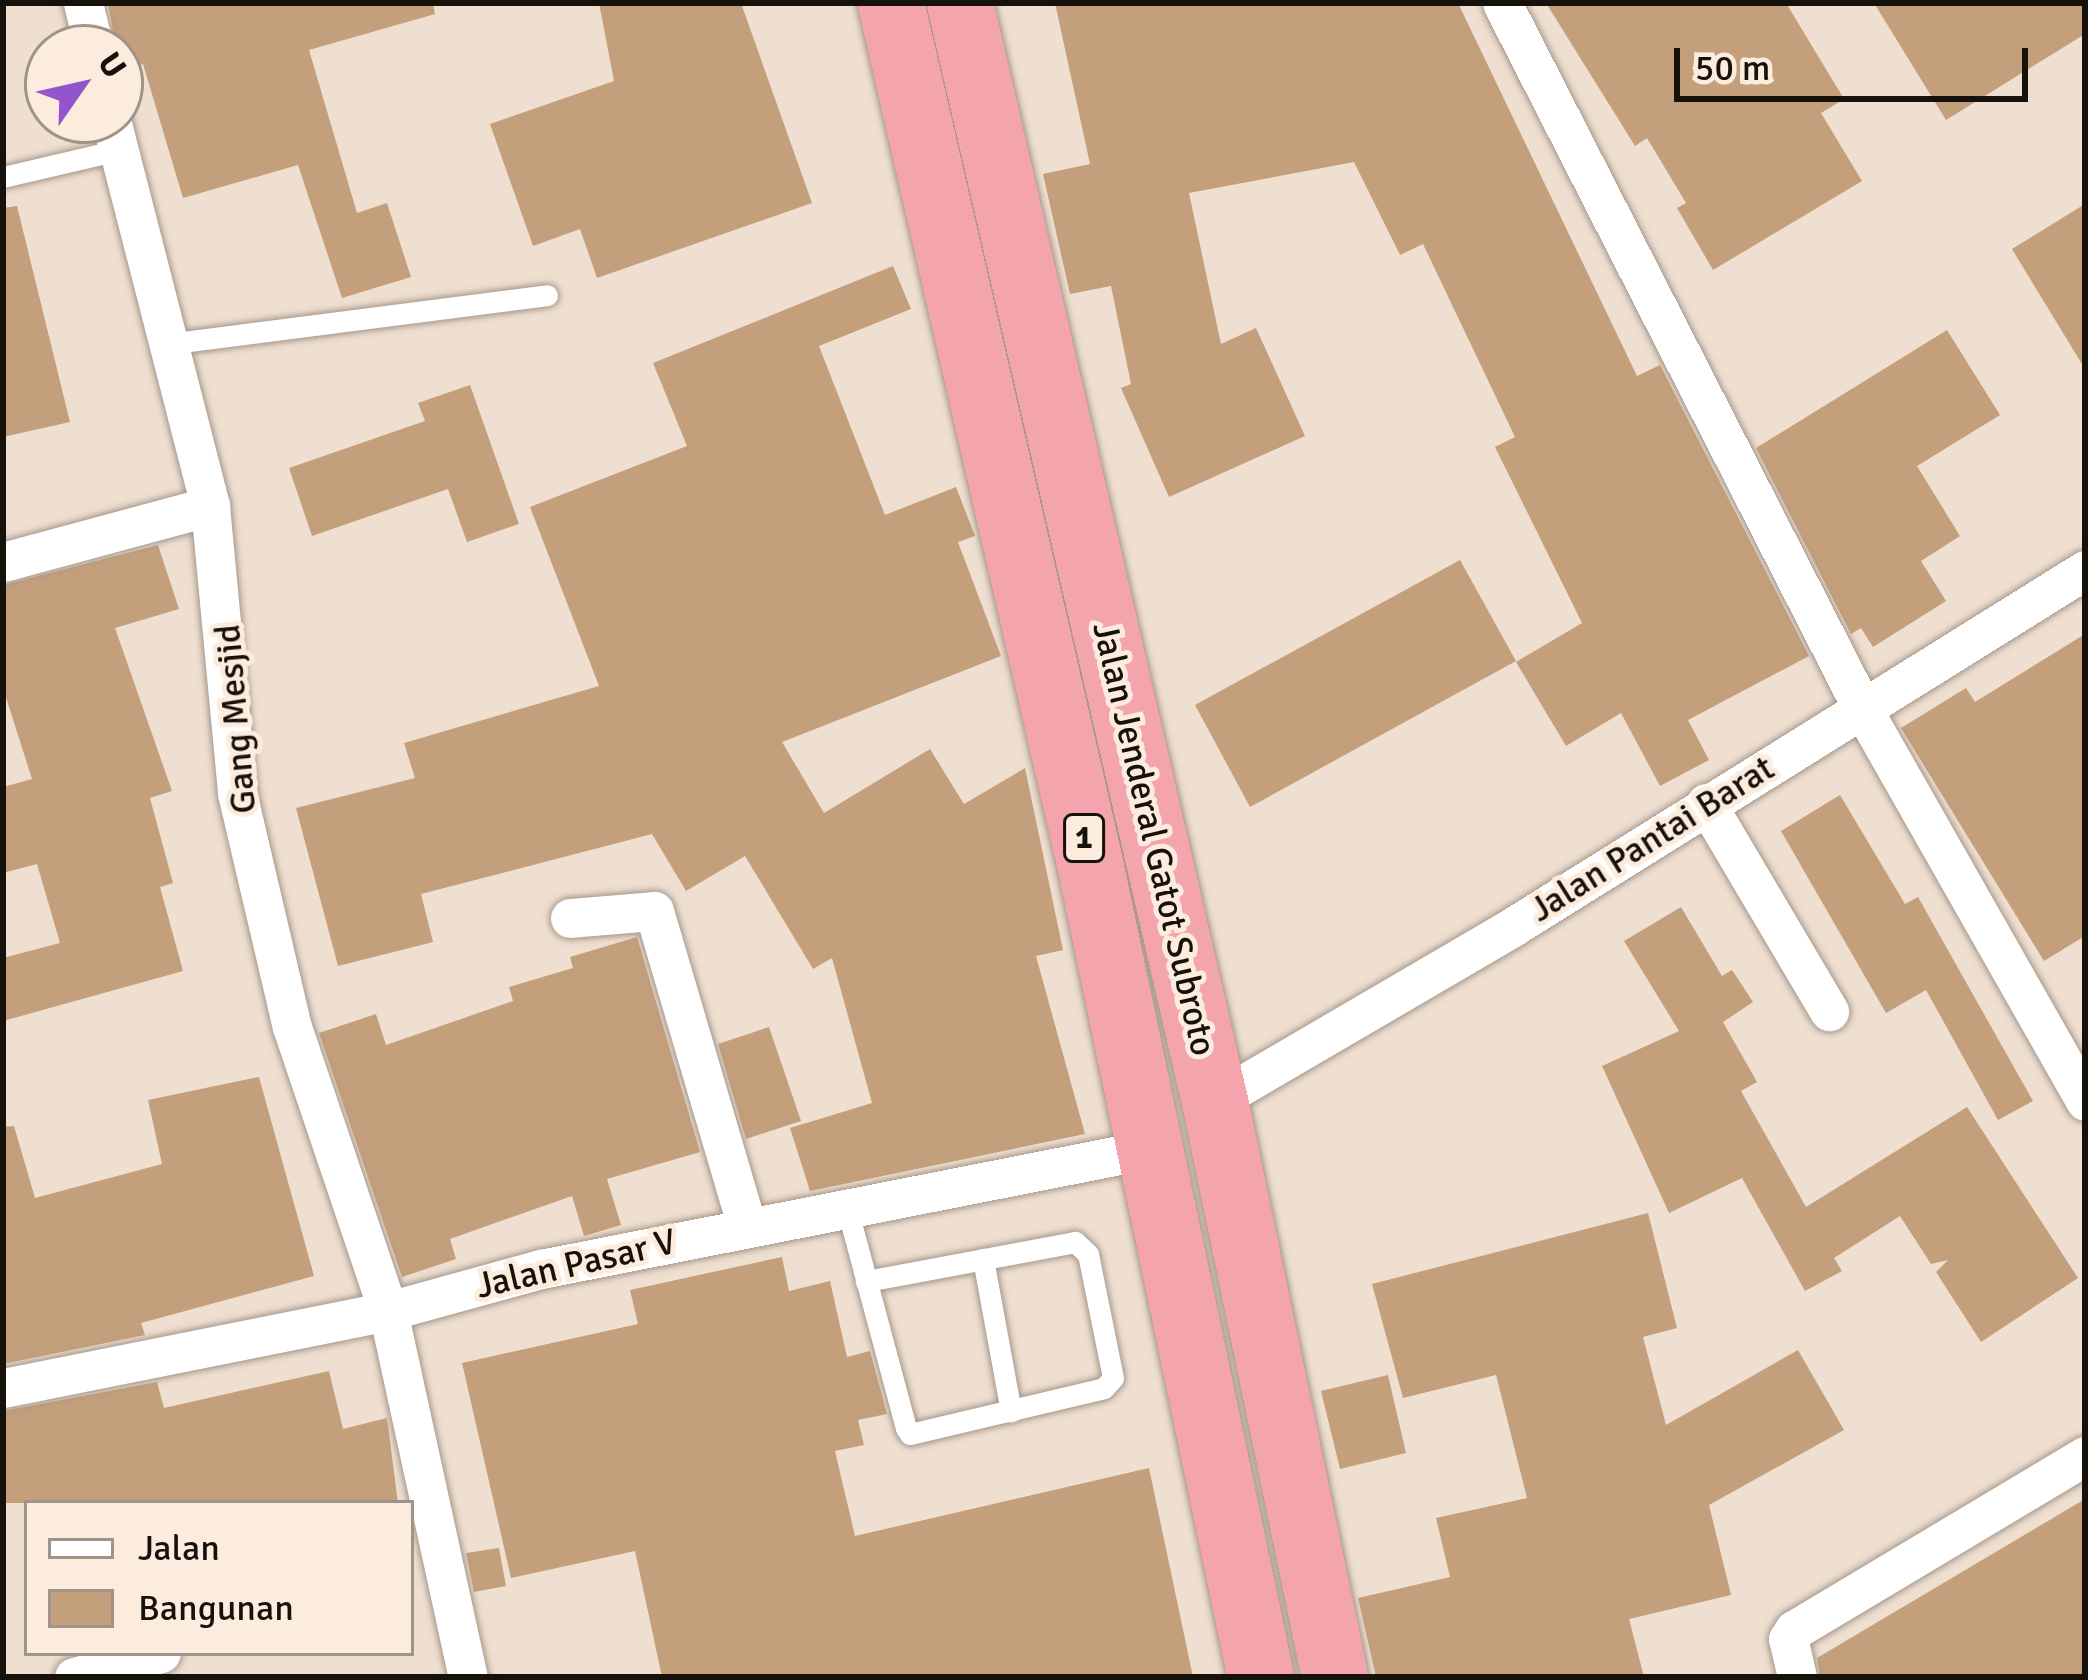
<!DOCTYPE html>
<style>
body{margin:0}
#map{position:relative;width:2088px;height:1680px;overflow:hidden;background:#efdfd1;font-family:Signika,sans-serif}
div>[style]{position:absolute}
[style*='--x']{left:calc(var(--x)*1px);top:calc(var(--y)*1px);width:calc(var(--w)*1px);rotate:calc(var(--a)*1deg)}
.building>*{inset:0;background:#c39f7b}
.roads{filter:drop-shadow(0 0 3px #a7988b) drop-shadow(0 0 3px #a7988b)}
.service>*{height:21px;margin:-10.5px;padding:0 10.5px;transform-origin:10.5px;border-radius:10.5px;background:#fff}
.minor>*{height:39px;margin:-19.5px;padding:0 19.5px;transform-origin:19.5px;border-radius:19.5px;background:#fff}
.trunk>*{height:66px;margin:-33px;padding:0 33px;transform-origin:33px;border-radius:33px;background:#f4a4ac}
span{translate:-50% -50%;white-space:nowrap;text-align:center;line-height:1.15;-webkit-text-stroke:10px #fcecde;paint-order:stroke}
.shield-label span{padding:3px 9px;background:#fcecde;border:3px solid;border-radius:9px;-webkit-text-stroke-width:0}
.shield-label{font-size:33px;color:#17110c;font-weight:700}
.street-label{font-size:36px;color:#17110c}
.frame{position:absolute;inset:0;border:6px solid #17110c;pointer-events:none}
.legend{position:absolute;left:24px;top:1500px;width:390px;height:156px;box-sizing:border-box;background:#fcecde;border:3px solid #a0948a;margin:0;padding:15px 21px;list-style:none;font-size:36px;color:#17110c}
.legend li{display:flex;align-items:center;gap:24px;height:60px}
.legend b{width:60px;border:3px solid #a0948a}
.north{position:absolute;left:24px;top:24px;width:120px;height:120px;box-sizing:border-box;background:#fcecde;border:3px solid #a0948a;border-radius:50%;rotate:56deg;font-size:33px;font-weight:700;line-height:48px;text-align:center;color:#17110c}
.north::after{content:'';display:block;margin:auto;width:42px;height:54px;background:#9255cc;clip-path:polygon(50% 0,100% 100%,50% 72%,0 100%)}
.scale{position:absolute;left:1674px;top:48px;width:354px;height:54px;box-sizing:border-box;border:6px solid #17110c;border-top:0;padding-left:15px;font-size:36px;line-height:42px;white-space:nowrap;color:#17110c;-webkit-text-stroke:9px #fcecde;paint-order:stroke}
</style>
<div id="map">
<div class="building">
<div style="clip-path:polygon(108px 3px,433px 3px,435px 14px,309px 50px,357px 213px,387px 203px,411px 277px,342px 298px,298px 165px,183px 198px,143px 64px,120px 71px)"></div>
<div style="clip-path:polygon(599px 3px,741px 3px,812px 203px,597px 278px,580px 229px,533px 246px,490px 124px,614px 81px)"></div>
<div style="clip-path:polygon(1055px 3px,1458px 3px,1637px 376px,1660px 365px,1809px 656px,1688px 720px,1709px 760px,1660px 786px,1621px 713px,1566px 746px,1516px 662px,1582px 623px,1495px 447px,1515px 437px,1423px 244px,1400px 255px,1354px 162px,1189px 193px,1221px 344px,1256px 328px,1305px 436px,1169px 497px,1121px 388px,1131px 384px,1111px 286px,1070px 294px,1043px 174px,1090px 164px)"></div>
<div style="clip-path:polygon(1546px 3px,1786px 3px,1844px 99px,1821px 113px,1862px 181px,1713px 270px,1677px 208px,1686px 203px,1647px 138px,1635px 146px)"></div>
<div style="clip-path:polygon(1874px 3px,2085px 3px,2085px 34px,1946px 120px)"></div>
<div style="clip-path:polygon(2085px 204px,2085px 369px,2012px 249px)"></div>
<div style="clip-path:polygon(17px 206px,70px 422px,3px 437px,3px 208px)"></div>
<div style="clip-path:polygon(893px 266px,911px 309px,819px 346px,885px 515px,956px 487px,975px 536px,958px 542px,1001px 656px,782px 742px,824px 813px,930px 749px,964px 804px,1025px 768px,1063px 950px,1036px 956px,1085px 1134px,810px 1191px,790px 1128px,872px 1103px,832px 958px,813px 969px,745px 856px,686px 891px,652px 834px,421px 894px,433px 942px,338px 966px,296px 808px,415px 778px,404px 743px,599px 686px,530px 507px,687px 446px,653px 363px)"></div>
<div style="clip-path:polygon(1947px 330px,2000px 415px,1917px 466px,1960px 536px,1921px 561px,1946px 601px,1873px 647px,1861px 628px,1851px 634px,1756px 448px)"></div>
<div style="clip-path:polygon(470px 385px,519px 524px,467px 542px,448px 489px,312px 536px,289px 468px,425px 421px,418px 403px)"></div>
<div style="clip-path:polygon(158px 545px,179px 609px,115px 628px,172px 791px,150px 798px,173px 883px,160px 887px,183px 971px,3px 1021px,3px 958px,60px 943px,37px 864px,3px 873px,3px 787px,32px 779px,3px 688px,3px 585px)"></div>
<div style="clip-path:polygon(1460px 560px,1516px 661px,1250px 807px,1195px 705px)"></div>
<div style="clip-path:polygon(2085px 634px,2085px 936px,2044px 961px,1901px 728px,1966px 688px,1975px 702px)"></div>
<div style="clip-path:polygon(1840px 795px,1905px 904px,1918px 897px,2033px 1101px,1998px 1120px,1926px 990px,1886px 1013px,1781px 831px)"></div>
<div style="clip-path:polygon(1681px 907px,1722px 976px,1732px 970px,1753px 1002px,1723px 1022px,1757px 1082px,1741px 1091px,1806px 1207px,1967px 1107px,2078px 1278px,1981px 1342px,1936px 1272px,1948px 1260px,1931px 1264px,1900px 1216px,1834px 1258px,1842px 1271px,1805px 1291px,1742px 1178px,1669px 1213px,1602px 1066px,1679px 1031px,1624px 941px)"></div>
<div style="clip-path:polygon(637px 937px,700px 1152px,607px 1179px,621px 1225px,584px 1236px,572px 1196px,450px 1239px,456px 1259px,402px 1277px,319px 1033px,376px 1014px,386px 1045px,513px 1001px,509px 987px,573px 968px,570px 957px)"></div>
<div style="clip-path:polygon(769px 1027px,801px 1121px,746px 1139px,718px 1044px)"></div>
<div style="clip-path:polygon(259px 1077px,314px 1276px,141px 1323px,145px 1335px,3px 1364px,3px 1127px,14px 1126px,35px 1198px,162px 1164px,148px 1100px)"></div>
<div style="clip-path:polygon(1648px 1213px,1677px 1328px,1643px 1337px,1666px 1425px,1798px 1350px,1844px 1430px,1709px 1505px,1731px 1595px,1629px 1619px,1644px 1677px,1376px 1677px,1358px 1598px,1450px 1577px,1436px 1518px,1527px 1498px,1496px 1375px,1403px 1398px,1372px 1284px)"></div>
<div style="clip-path:polygon(782px 1257px,789px 1291px,830px 1281px,847px 1357px,870px 1351px,887px 1414px,858px 1420px,864px 1445px,835px 1451px,855px 1536px,1149px 1468px,1193px 1677px,662px 1677px,635px 1551px,511px 1578px,462px 1363px,638px 1324px,630px 1290px)"></div>
<div style="clip-path:polygon(329px 1371px,343px 1429px,387px 1418px,398px 1503px,3px 1503px,3px 1411px,157px 1382px,164px 1408px)"></div>
<div style="clip-path:polygon(1388px 1375px,1406px 1453px,1340px 1469px,1321px 1391px)"></div>
<div style="clip-path:polygon(2085px 1499px,2085px 1677px,1820px 1677px,1817px 1658px)"></div>
<div style="clip-path:polygon(499px 1548px,506px 1586px,474px 1592px,466px 1553px)"></div>
</div>
<div class="roads">
<div class="service">
<div style="--x:3;--y:177;--w:118;--a:-13.2"></div>
<div style="--x:174;--y:343;--w:376;--a:-7.3"></div>
<div style="--x:847;--y:1208;--w:228;--a:75"></div>
<div style="--x:906;--y:1428;--w:7;--a:56"></div>
<div style="--x:910;--y:1434;--w:199;--a:-13.3"></div>
<div style="--x:1104;--y:1388;--w:13;--a:-48"></div>
<div style="--x:1113;--y:1378;--w:126;--a:-101.4"></div>
<div style="--x:1088;--y:1254;--w:18;--a:-137"></div>
<div style="--x:1075;--y:1242;--w:213;--a:169.4"></div>
<div style="--x:983;--y:1259;--w:155;--a:79.6"></div>
</div>
<div class="minor">
<div style="--x:83;--y:3;--w:46;--a:76.3"></div>
<div style="--x:1502;--y:3;--w:792;--a:62.95"></div>
<div style="--x:1862;--y:708;--w:452;--a:60.4"></div>
<div style="--x:111;--y:120;--w:398;--a:75.6"></div>
<div style="--x:210;--y:506;--w:288;--a:84.6"></div>
<div style="--x:237;--y:793;--w:240;--a:76.8"></div>
<div style="--x:292;--y:1027;--w:300;--a:71.3"></div>
<div style="--x:388;--y:1311;--w:375;--a:77.7"></div>
<div style="--x:3;--y:562;--w:214;--a:-15.1"></div>
<div style="--x:1706;--y:803;--w:242;--a:59.4"></div>
<div style="--x:570;--y:918;--w:84;--a:-4.8"></div>
<div style="--x:654;--y:911;--w:328;--a:73.6"></div>
<div style="--x:1215;--y:1101;--w:346;--a:-30.3"></div>
<div style="--x:1514;--y:926;--w:673;--a:-31.94"></div>
<div style="--x:3;--y:1388;--w:393;--a:-11.3"></div>
<div style="--x:388;--y:1311;--w:159;--a:-15.4"></div>
<div style="--x:541;--y:1269;--w:621;--a:-11.15"></div>
<div style="--x:74;--y:1677;--w:90;--a:-15.4"></div>
<div style="--x:1797;--y:1677;--w:39;--a:-103"></div>
<div style="--x:1788;--y:1639;--w:11;--a:-56"></div>
<div style="--x:1794;--y:1630;--w:339;--a:-30.9"></div>
</div>
<div class="trunk">
<div style="--x:891;--y:3;--w:883;--a:76.97"></div>
<div style="--x:1090;--y:863;--w:832;--a:78.14"></div>
<div style="--x:960;--y:3;--w:1127;--a:76.93"></div>
<div style="--x:1215;--y:1101;--w:588;--a:78.23"></div>
</div>
</div>
<div class="shield-label">
<span style="left:1084px;top:838px">1</span>
</div>
<div class="street-label">
<span style="left:236px;top:719px;rotate:-95deg">Gang Mesjid</span>
<span style="left:1154px;top:839px;rotate:77deg">Jalan Jenderal Gatot Subroto</span>
<span style="left:1652px;top:839px;rotate:-32deg">Jalan Pantai Barat</span>
<span style="left:576px;top:1264px;rotate:-13deg">Jalan Pasar V</span>
</div>
<div class="frame"></div>
<ul class="legend">
<li><b style="height:15px;background:#fff"></b>Jalan</li>
<li><b style="height:33px;background:#c39f7b"></b>Bangunan</li>
</ul>
<div class="north">U</div>
<div class="scale">50 m</div>
</div>
